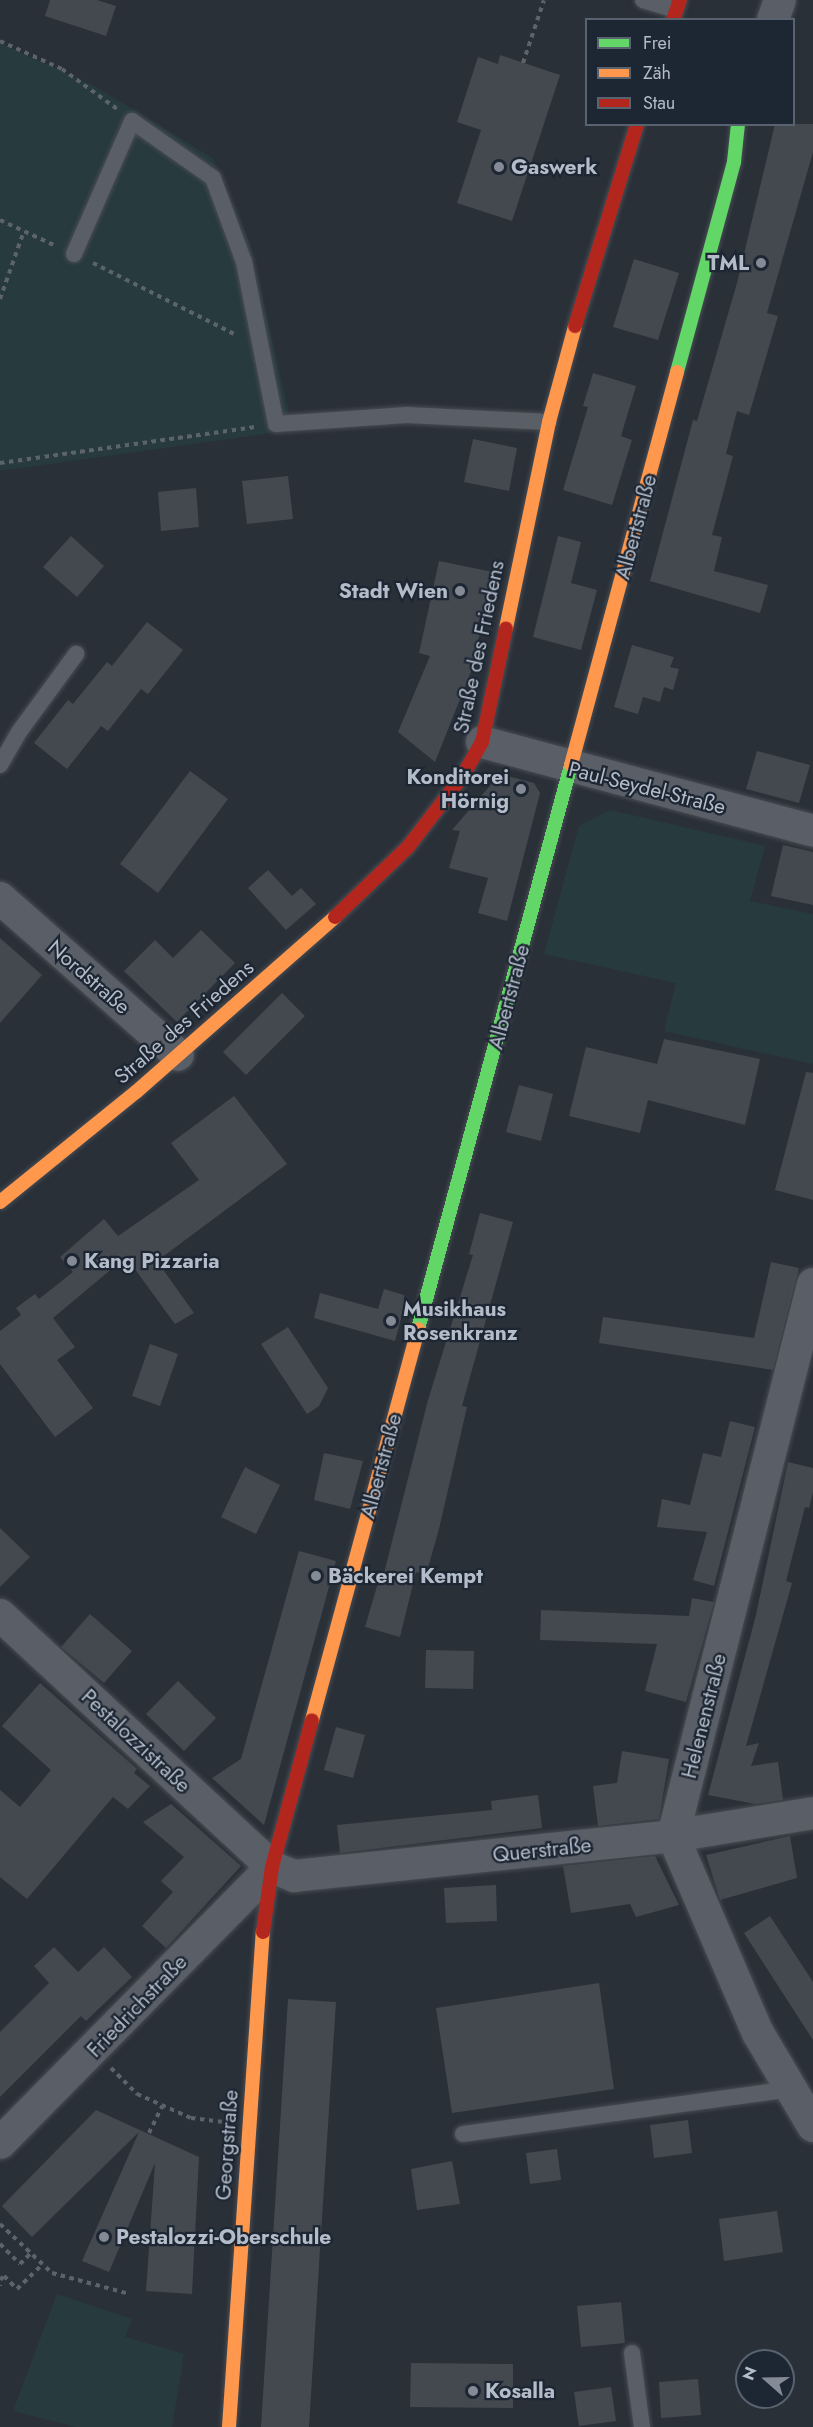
<!DOCTYPE html>
<meta charset="utf-8">
<style>
body{margin:0}
#map{position:relative;width:813px;height:2427px;overflow:hidden;background:#2a3038;font-family:Jost,sans-serif}
div>[style]{position:absolute}
[style*='--x']{left:calc(var(--x)*1px);top:calc(var(--y)*1px);width:calc(var(--w)*1px);rotate:calc(var(--a)*1deg)}
.green>*{inset:0;background:#273a3e}
.building>*{inset:0;background:#444950}
.path>*{height:4px;margin-top:-2px;transform-origin:0;background:repeating-linear-gradient(90deg,#5d636a 0 4.5px,transparent 0 9px)}
.roads{filter:drop-shadow(0 0 2px #484c53) drop-shadow(0 0 2px #484c53)}
.lane>*{height:16px;margin:-8px;padding:0 8px;transform-origin:8px;border-radius:8px;background:#5a5e66}
.street>*{height:32px;margin:-16px;padding:0 16px;transform-origin:16px;border-radius:16px;background:#5a5e66}
.fast>*{height:14px;margin:-7px;padding:0 7px;transform-origin:7px;border-radius:7px;background:#63d668}
.slow>*{height:14px;margin:-7px;padding:0 7px;transform-origin:7px;border-radius:7px;background:#ff974d}
.jam>*{height:14px;margin:-7px;padding:0 7px;transform-origin:7px;border-radius:7px;background:#b3261e}
.dots>*{width:16px;height:16px;translate:-50% -50%;box-sizing:border-box;border:3px solid #1d2633;border-radius:50%}
span{translate:-50% -50%;white-space:nowrap;text-align:center;line-height:1.15;-webkit-text-stroke:4.5px #1d2633;paint-order:stroke}
.poi-label{font-size:21px;color:#b4bcc9;font-weight:700}
.left{translate:0 -50%;text-align:left}
.right{translate:-100% -50%;text-align:right}
.street-label{font-size:21px;color:#b4bcc9}
.legend{position:absolute;left:585px;top:18px;width:210px;height:108px;box-sizing:border-box;background:#1d2633;border:2px solid #59626f;margin:0;padding:8px 10px;list-style:none;font-size:18px;color:#b4bcc9}
.legend li{display:flex;align-items:center;gap:12px;height:30px}
.legend b{width:30px;border:2px solid #59626f}
.north{position:absolute;left:735px;top:2349px;width:60px;height:60px;box-sizing:border-box;background:#1d2633;border:2px solid #59626f;border-radius:50%;rotate:290deg;font-size:16px;font-weight:700;line-height:24px;text-align:center;color:#b4bcc9}
.north::after{content:'';display:block;margin:auto;width:21px;height:27px;background:#848b96;clip-path:polygon(50% 0,100% 100%,50% 72%,0 100%)}
</style>
<div id="map">
<div class="green">
<div style="clip-path:polygon(0 43px,96px 87px,213px 158px,249px 241px,293px 430px,0 471px)"></div>
<div style="clip-path:polygon(610px 810px,765px 846px,750px 901px,813px 914px,813px 1064px,664px 1031px,676px 983px,544px 954px,579px 826px)"></div>
<div style="clip-path:polygon(57px 2294px,132px 2319px,125px 2337px,184px 2354px,172px 2427px,76px 2427px,13px 2411px)"></div>
</div>
<div class="building">
<div style="clip-path:polygon(50px 0,97px 0,116px 6px,106px 36px,45px 16px)"></div>
<div style="clip-path:polygon(500px 55px,560px 75px,512px 221px,457px 203px,481px 130px,457px 122px,478px 57px,498px 64px)"></div>
<div style="clip-path:polygon(775px 124px,813px 124px,813px 152px,767px 313px,778px 316px,749px 415px,737px 411px,726px 454px,733px 456px,712px 535px,722px 537px,714px 571px,768px 585px,760px 613px,650px 581px,693px 420px,697px 421px,737px 283px)"></div>
<div style="clip-path:polygon(634px 259px,679px 273px,658px 340px,613px 327px)"></div>
<div style="clip-path:polygon(593px 373px,636px 386px,621px 436px,632px 440px,612px 505px,563px 490px,588px 407px,583px 406px)"></div>
<div style="clip-path:polygon(473px 439px,517px 448px,509px 491px,464px 482px)"></div>
<div style="clip-path:polygon(288px 476px,293px 519px,247px 524px,242px 481px)"></div>
<div style="clip-path:polygon(196px 488px,199px 527px,161px 531px,158px 492px)"></div>
<div style="clip-path:polygon(71px 536px,104px 566px,77px 597px,43px 567px)"></div>
<div style="clip-path:polygon(558px 536px,581px 542px,571px 583px,597px 590px,581px 650px,533px 637px)"></div>
<div style="clip-path:polygon(439px 561px,493px 572px,472px 669px,435px 762px,398px 732px,430px 656px,419px 653px)"></div>
<div style="clip-path:polygon(147px 622px,183px 650px,148px 694px,141px 689px,108px 731px,101px 726px,67px 769px,34px 743px,68px 700px,73px 704px,107px 662px,112px 666px)"></div>
<div style="clip-path:polygon(632px 645px,674px 657px,670px 667px,679px 669px,673px 690px,664px 687px,660px 702px,643px 697px,638px 714px,614px 707px)"></div>
<div style="clip-path:polygon(757px 751px,810px 765px,799px 803px,746px 789px)"></div>
<div style="clip-path:polygon(190px 771px,228px 799px,158px 893px,120px 864px)"></div>
<div style="clip-path:polygon(507px 776px,534px 783px,540px 793px,507px 921px,478px 913px,488px 878px,449px 868px,460px 831px,452px 830px,494px 781px)"></div>
<div style="clip-path:polygon(783px 845px,813px 852px,813px 905px,771px 896px)"></div>
<div style="clip-path:polygon(268px 870px,292px 896px,301px 888px,316px 904px,286px 930px,248px 888px)"></div>
<div style="clip-path:polygon(201px 930px,235px 963px,177px 1022px,124px 971px,155px 940px,173px 958px)"></div>
<div style="clip-path:polygon(0 938px,42px 975px,0 1023px)"></div>
<div style="clip-path:polygon(282px 993px,305px 1016px,246px 1075px,223px 1052px)"></div>
<div style="clip-path:polygon(664px 1039px,760px 1059px,745px 1125px,648px 1100px,640px 1133px,569px 1116px,586px 1047px,657px 1064px)"></div>
<div style="clip-path:polygon(806px 1072px,813px 1073px,813px 1200px,775px 1190px)"></div>
<div style="clip-path:polygon(519px 1085px,553px 1094px,541px 1141px,506px 1132px)"></div>
<div style="clip-path:polygon(234px 1096px,287px 1164px,157px 1261px,194px 1313px,175px 1324px,126px 1257px,53px 1318px,75px 1347px,57px 1360px,93px 1408px,55px 1437px,0 1364px,0 1331px,21px 1315px,16px 1308px,35px 1294px,39px 1299px,73px 1272px,60px 1257px,104px 1219px,118px 1236px,199px 1180px,171px 1143px)"></div>
<div style="clip-path:polygon(480px 1213px,513px 1222px,462px 1406px,467px 1407px,439px 1529px,426px 1575px,416px 1572px,400px 1637px,365px 1627px,380px 1576px,383px 1577px,428px 1400px,473px 1255px,469px 1254px)"></div>
<div style="clip-path:polygon(771px 1262px,799px 1268px,773px 1370px,599px 1343px,603px 1317px,754px 1338px)"></div>
<div style="clip-path:polygon(384px 1289px,407px 1296px,395px 1341px,314px 1318px,320px 1293px,378px 1309px)"></div>
<div style="clip-path:polygon(288px 1327px,328px 1388px,319px 1406px,307px 1414px,261px 1344px)"></div>
<div style="clip-path:polygon(150px 1344px,178px 1354px,160px 1406px,132px 1396px)"></div>
<div style="clip-path:polygon(730px 1421px,755px 1427px,714px 1586px,693px 1580px,707px 1532px,657px 1527px,662px 1499px,690px 1505px,703px 1453px,721px 1457px)"></div>
<div style="clip-path:polygon(324px 1453px,363px 1461px,350px 1509px,314px 1500px)"></div>
<div style="clip-path:polygon(788px 1462px,813px 1468px,813px 1492px,809px 1508px,805px 1507px,786px 1581px,792px 1583px,746px 1746px,759px 1743px,751px 1766px,778px 1762px,783px 1800px,755px 1804px,708px 1795px,756px 1615px)"></div>
<div style="clip-path:polygon(245px 1467px,280px 1485px,256px 1534px,221px 1517px)"></div>
<div style="clip-path:polygon(0 1528px,30px 1557px,0 1587px)"></div>
<div style="clip-path:polygon(299px 1551px,336px 1561px,264px 1825px,212px 1778px,241px 1759px)"></div>
<div style="clip-path:polygon(692px 1598px,714px 1602px,686px 1702px,645px 1691px,657px 1644px,540px 1640px,541px 1610px,689px 1616px)"></div>
<div style="clip-path:polygon(90px 1614px,132px 1651px,104px 1683px,61px 1647px)"></div>
<div style="clip-path:polygon(426px 1650px,474px 1651px,473px 1689px,425px 1688px)"></div>
<div style="clip-path:polygon(178px 1681px,216px 1718px,184px 1751px,146px 1714px)"></div>
<div style="clip-path:polygon(40px 1683px,137px 1769px,134px 1773px,150px 1786px,128px 1809px,113px 1797px,27px 1899px,0 1877px,0 1790px,20px 1807px,51px 1770px,2px 1726px)"></div>
<div style="clip-path:polygon(336px 1727px,365px 1735px,353px 1778px,324px 1770px)"></div>
<div style="clip-path:polygon(622px 1751px,669px 1759px,659px 1819px,598px 1826px,593px 1786px,617px 1783px)"></div>
<div style="clip-path:polygon(538px 1795px,542px 1828px,340px 1853px,337px 1825px,492px 1810px,491px 1801px)"></div>
<div style="clip-path:polygon(171px 1804px,241px 1866px,166px 1948px,142px 1926px,173px 1892px,161px 1881px,184px 1857px,143px 1822px)"></div>
<div style="clip-path:polygon(790px 1836px,797px 1878px,720px 1900px,706px 1855px)"></div>
<div style="clip-path:polygon(655px 1856px,679px 1905px,636px 1917px,630px 1904px,571px 1913px,563px 1866px)"></div>
<div style="clip-path:polygon(496px 1885px,497px 1921px,446px 1923px,444px 1888px)"></div>
<div style="clip-path:polygon(770px 1916px,813px 1982px,813px 2040px,744px 1933px)"></div>
<div style="clip-path:polygon(54px 1947px,78px 1972px,104px 1947px,132px 1977px,86px 2021px,81px 2016px,0 2097px,0 2032px,49px 1983px,34px 1966px)"></div>
<div style="clip-path:polygon(599px 1983px,614px 2089px,452px 2113px,436px 2008px)"></div>
<div style="clip-path:polygon(288px 1999px,336px 2002px,320px 2249px,309px 2427px,261px 2427px)"></div>
<div style="clip-path:polygon(96px 2110px,199px 2157px,192px 2294px,146px 2291px,155px 2163px,109px 2272px,82px 2261px,139px 2132px,32px 2237px,2px 2206px)"></div>
<div style="clip-path:polygon(688px 2120px,692px 2153px,654px 2158px,650px 2125px)"></div>
<div style="clip-path:polygon(557px 2149px,561px 2180px,530px 2184px,526px 2153px)"></div>
<div style="clip-path:polygon(452px 2161px,460px 2204px,417px 2210px,411px 2169px)"></div>
<div style="clip-path:polygon(777px 2211px,783px 2252px,724px 2261px,719px 2219px)"></div>
<div style="clip-path:polygon(621px 2302px,625px 2343px,581px 2347px,577px 2306px)"></div>
<div style="clip-path:polygon(411px 2363px,513px 2364px,513px 2408px,410px 2407px)"></div>
<div style="clip-path:polygon(698px 2379px,701px 2415px,661px 2418px,659px 2382px)"></div>
<div style="clip-path:polygon(611px 2387px,616px 2421px,579px 2426px,574px 2392px)"></div>
</div>
<div class="path">
<div style="--x:0;--y:41;--w:68;--a:24.3"></div>
<div style="--x:62;--y:69;--w:68;--a:36"></div>
<div style="--x:523;--y:63;--w:66;--a:-71.6"></div>
<div style="--x:0;--y:220;--w:62;--a:24.9"></div>
<div style="--x:93;--y:263;--w:160;--a:26.7"></div>
<div style="--x:0;--y:299;--w:72;--a:-70.6"></div>
<div style="--x:0;--y:463;--w:258;--a:-8"></div>
<div style="--x:111;--y:2068;--w:37;--a:45"></div>
<div style="--x:137;--y:2094;--w:59;--a:24"></div>
<div style="--x:191;--y:2118;--w:31;--a:7"></div>
<div style="--x:149;--y:2133;--w:30;--a:-64"></div>
<div style="--x:0;--y:2224;--w:71;--a:43.3"></div>
<div style="--x:52;--y:2273;--w:77;--a:15.1"></div>
<div style="--x:0;--y:2244;--w:28;--a:45"></div>
<div style="--x:20;--y:2264;--w:16;--a:-45"></div>
<div style="--x:0;--y:2280;--w:6;--a:-45"></div>
<div style="--x:4;--y:2276;--w:18;--a:45"></div>
<div style="--x:17;--y:2289;--w:36;--a:-44"></div>
<div style="--x:0;--y:2285;--w:1;--a:90"></div>
</div>
<div class="roads">
<div class="lane">
<div style="--x:643;--y:0;--w:34;--a:17"></div>
<div style="--x:74;--y:254;--w:145;--a:-66.4"></div>
<div style="--x:132;--y:121;--w:99;--a:35.1"></div>
<div style="--x:213;--y:178;--w:90;--a:69.7"></div>
<div style="--x:244;--y:262;--w:165;--a:78.8"></div>
<div style="--x:276;--y:424;--w:131;--a:-3.9"></div>
<div style="--x:407;--y:415;--w:142;--a:2.8"></div>
<div style="--x:0;--y:765;--w:38;--a:-60"></div>
<div style="--x:19;--y:732;--w:97;--a:-53.8"></div>
<div style="--x:463;--y:2134;--w:331;--a:-7.8"></div>
<div style="--x:632;--y:2353;--w:75;--a:82.3"></div>
</div>
<div class="street">
<div style="--x:773;--y:20;--w:21;--a:-71"></div>
<div style="--x:482;--y:742;--w:343;--a:15"></div>
<div style="--x:0;--y:898;--w:237;--a:41.4"></div>
<div style="--x:813;--y:1284;--w:569;--a:104.23"></div>
<div style="--x:673;--y:1836;--w:215;--a:66.7"></div>
<div style="--x:758;--y:2033;--w:108;--a:59.4"></div>
<div style="--x:0;--y:1615;--w:371;--a:42.8"></div>
<div style="--x:272;--y:1867;--w:24;--a:22"></div>
<div style="--x:294;--y:1876;--w:381;--a:-6"></div>
<div style="--x:673;--y:1836;--w:142;--a:-9.3"></div>
<div style="--x:0;--y:2143;--w:388;--a:-45.4"></div>
</div>
<div class="fast">
<div style="--x:677;--y:372;--w:218;--a:-74.8"></div>
<div style="--x:734;--y:162;--w:38;--a:-84"></div>
<div style="--x:418;--y:1329;--w:584;--a:-74.82"></div>
</div>
<div class="slow">
<div style="--x:506;--y:628;--w:210;--a:-78.2"></div>
<div style="--x:549;--y:422;--w:99;--a:-74.8"></div>
<div style="--x:571;--y:765;--w:407;--a:-74.9"></div>
<div style="--x:0;--y:1202;--w:175;--a:-39"></div>
<div style="--x:136;--y:1092;--w:265;--a:-41.3"></div>
<div style="--x:312;--y:1720;--w:405;--a:-74.8"></div>
<div style="--x:229;--y:2427;--w:496;--a:-86.1"></div>
</div>
<div class="jam">
<div style="--x:673;--y:20;--w:21;--a:-71"></div>
<div style="--x:575;--y:326;--w:211;--a:-72.9"></div>
<div style="--x:335;--y:917;--w:101;--a:-43.8"></div>
<div style="--x:408;--y:847;--w:88;--a:-52.4"></div>
<div style="--x:462;--y:777;--w:40;--a:-60.3"></div>
<div style="--x:482;--y:742;--w:116;--a:-78.1"></div>
<div style="--x:263;--y:1932;--w:66;--a:-82.1"></div>
<div style="--x:272;--y:1867;--w:152;--a:-74.8"></div>
</div>
</div>
<div class="dots">
<div style="left:499px;top:167px;background:#848b96"></div>
<div style="left:761px;top:263px;background:#848b96"></div>
<div style="left:460px;top:591px;background:#848b96"></div>
<div style="left:521px;top:789px;background:#848b96"></div>
<div style="left:72px;top:1261px;background:#848b96"></div>
<div style="left:391px;top:1321px;background:#848b96"></div>
<div style="left:316px;top:1576px;background:#848b96"></div>
<div style="left:104px;top:2237px;background:#848b96"></div>
<div style="left:473px;top:2391px;background:#848b96"></div>
</div>
<div class="poi-label">
<span class="left" style="left:511px;top:167px">Gaswerk</span>
<span class="right" style="left:749px;top:263px">TML</span>
<span class="right" style="left:448px;top:591px">Stadt Wien</span>
<span class="right" style="left:509px;top:789px">Konditorei<br>Hörnig</span>
<span class="left" style="left:84px;top:1261px">Kang Pizzaria</span>
<span class="left" style="left:403px;top:1321px">Musikhaus<br>Rosenkranz</span>
<span class="left" style="left:328px;top:1576px">Bäckerei Kempt</span>
<span class="left" style="left:116px;top:2237px">Pestalozzi-Oberschule</span>
<span class="left" style="left:485px;top:2391px">Kosalla</span>
</div>
<div class="street-label">
<span style="left:636px;top:527px;rotate:-75deg">Albertstraße</span>
<span style="left:479px;top:647px;rotate:-78deg">Straße des Friedens</span>
<span style="left:647px;top:788px;rotate:14deg">Paul-Seydel-Straße</span>
<span style="left:89px;top:977px;rotate:41deg">Nordstraße</span>
<span style="left:509px;top:997px;rotate:-75deg">Albertstraße</span>
<span style="left:184px;top:1022px;rotate:-41deg">Straße des Friedens</span>
<span style="left:381px;top:1466px;rotate:-75deg">Albertstraße</span>
<span style="left:704px;top:1716px;rotate:-76deg">Helenenstraße</span>
<span style="left:136px;top:1741px;rotate:43deg">Pestalozzistraße</span>
<span style="left:542px;top:1850px;rotate:-6deg">Querstraße</span>
<span style="left:137px;top:2006px;rotate:-46deg">Friedrichstraße</span>
<span style="left:227px;top:2145px;rotate:-86deg">Georgstraße</span>
</div>
<ul class="legend">
<li><b style="height:8px;background:#63d668"></b>Frei</li>
<li><b style="height:8px;background:#ff974d"></b>Zäh</li>
<li><b style="height:8px;background:#b3261e"></b>Stau</li>
</ul>
<div class="north">N</div>
</div>
